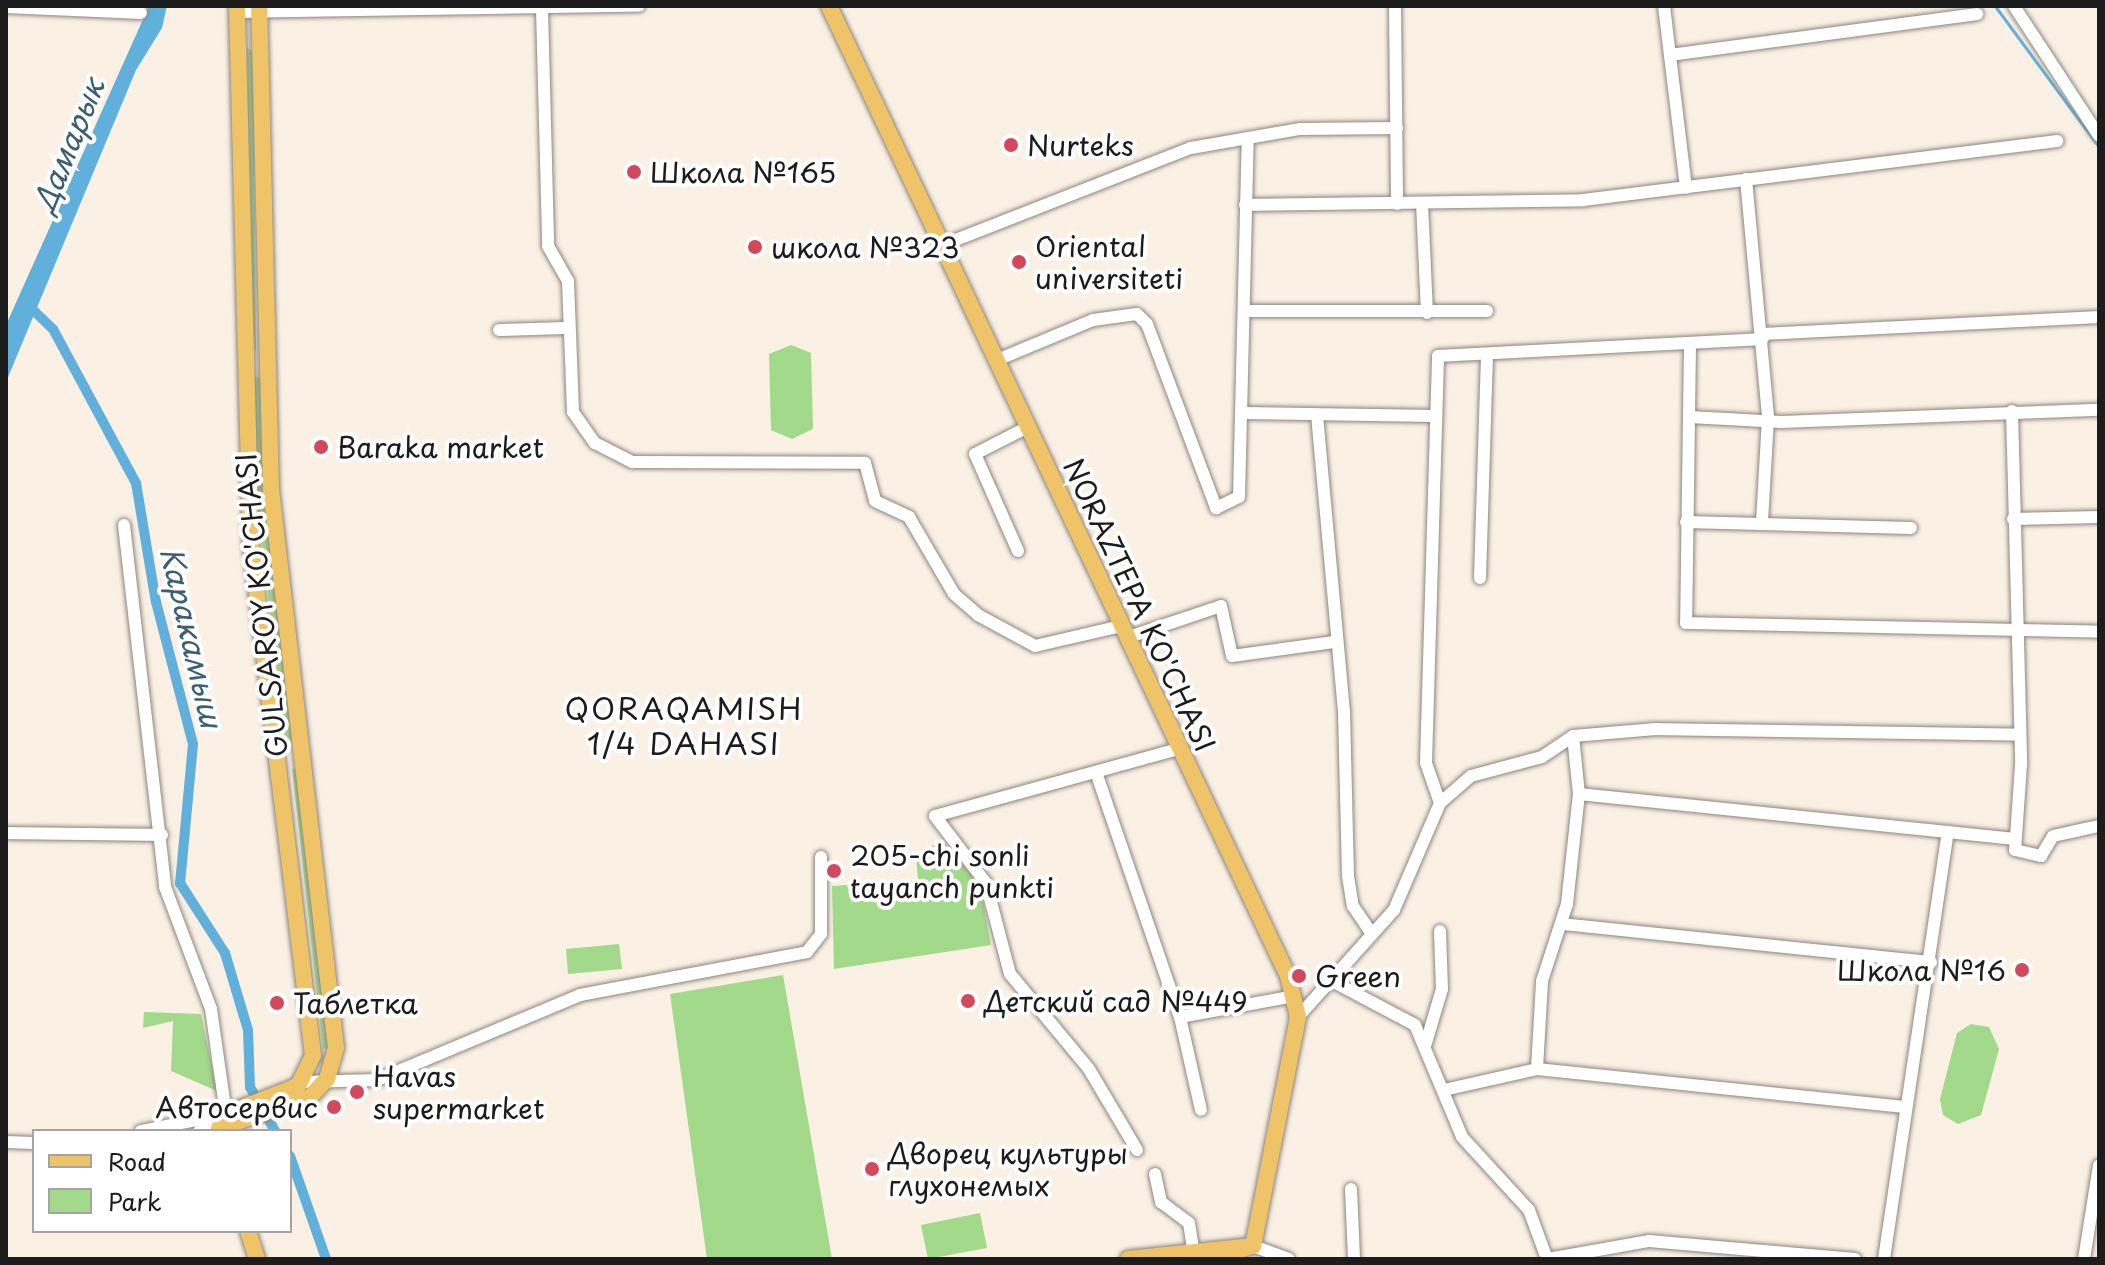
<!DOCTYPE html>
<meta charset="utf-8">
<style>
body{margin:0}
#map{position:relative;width:2105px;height:1265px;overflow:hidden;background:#faf0e3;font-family:"Playpen Sans",sans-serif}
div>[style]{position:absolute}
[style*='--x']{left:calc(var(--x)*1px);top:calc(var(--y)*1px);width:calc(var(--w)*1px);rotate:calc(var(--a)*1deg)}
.green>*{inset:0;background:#a3d98a}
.water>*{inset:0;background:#60b0db}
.stream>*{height:3px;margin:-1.5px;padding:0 1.5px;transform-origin:1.5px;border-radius:1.5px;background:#60b0db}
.canal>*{height:10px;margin:-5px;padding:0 5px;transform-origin:5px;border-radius:5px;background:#60b0db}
.roads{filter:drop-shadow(0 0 2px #8b8680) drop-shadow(0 0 2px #8b8680)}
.minor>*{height:12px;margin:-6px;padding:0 6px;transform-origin:6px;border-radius:6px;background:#fff}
.major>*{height:16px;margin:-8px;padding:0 8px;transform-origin:8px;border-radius:8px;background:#efc469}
.dots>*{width:22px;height:22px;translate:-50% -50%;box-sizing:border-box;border:4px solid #fff;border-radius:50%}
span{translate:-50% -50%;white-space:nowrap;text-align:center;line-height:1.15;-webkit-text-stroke:8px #fff;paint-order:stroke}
.poi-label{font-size:28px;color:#1c1c1c}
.left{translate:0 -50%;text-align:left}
.right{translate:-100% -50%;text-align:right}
.street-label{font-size:28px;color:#1c1c1c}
.water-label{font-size:30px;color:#3b5f72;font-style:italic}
.neighbourhood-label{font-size:30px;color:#1c1c1c;letter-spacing:2px}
.frame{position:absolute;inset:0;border:8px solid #1c1c1c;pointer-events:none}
.legend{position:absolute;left:32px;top:1129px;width:260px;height:104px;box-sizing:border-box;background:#fff;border:2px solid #a4a4a4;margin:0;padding:10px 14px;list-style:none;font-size:24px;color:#1c1c1c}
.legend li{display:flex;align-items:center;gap:16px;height:40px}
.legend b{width:40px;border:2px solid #a4a4a4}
</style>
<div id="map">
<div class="green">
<div style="clip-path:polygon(247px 48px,253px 51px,256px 350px,253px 349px)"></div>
<div style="clip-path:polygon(791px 345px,811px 353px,813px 429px,792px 439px,771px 430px,769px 354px)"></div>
<div style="clip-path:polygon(254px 376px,261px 379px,293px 740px,286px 741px,256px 496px)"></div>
<div style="clip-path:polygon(292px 768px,296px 770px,331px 1048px,323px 1049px)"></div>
<div style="clip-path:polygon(942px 840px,980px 885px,991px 945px,834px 969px,832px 886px,918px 880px,916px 856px)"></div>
<div style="clip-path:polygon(619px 944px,622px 969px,568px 974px,566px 949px)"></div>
<div style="clip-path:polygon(783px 975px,832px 1259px,707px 1259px,670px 994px)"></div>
<div style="clip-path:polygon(144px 1012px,201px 1014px,217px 1091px,171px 1071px,173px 1021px,143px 1028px)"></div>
<div style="clip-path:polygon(1971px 1024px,1989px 1027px,1999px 1049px,1981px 1115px,1958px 1124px,1943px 1115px,1940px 1099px,1957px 1033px)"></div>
<div style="clip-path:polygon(980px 1213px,987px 1248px,928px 1259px,921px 1225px)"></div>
</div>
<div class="water">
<div style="clip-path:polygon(149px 6px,167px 6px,162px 28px,136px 70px,6px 382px,6px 325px)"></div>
</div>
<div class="stream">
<div style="--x:1995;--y:6;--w:175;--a:53.6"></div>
</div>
<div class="canal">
<div style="--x:30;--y:307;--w:32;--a:44"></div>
<div style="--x:53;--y:329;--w:175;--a:61.7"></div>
<div style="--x:136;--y:483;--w:121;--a:80.5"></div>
<div style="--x:156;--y:602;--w:147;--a:75.4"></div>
<div style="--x:193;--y:744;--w:140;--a:95.3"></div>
<div style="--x:180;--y:883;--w:83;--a:57.3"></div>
<div style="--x:225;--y:953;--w:80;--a:73.4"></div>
<div style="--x:248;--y:1030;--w:57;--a:88"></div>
<div style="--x:250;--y:1087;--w:51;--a:60.4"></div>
<div style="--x:290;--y:1156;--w:109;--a:70.7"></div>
</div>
<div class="roads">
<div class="minor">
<div style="--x:1395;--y:6;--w:198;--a:89.4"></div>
<div style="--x:1664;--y:6;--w:183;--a:83.1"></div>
<div style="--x:2014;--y:6;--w:155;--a:56.8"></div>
<div style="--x:6;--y:7;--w:135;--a:2.5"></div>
<div style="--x:542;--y:9;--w:237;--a:88.5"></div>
<div style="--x:548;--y:246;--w:40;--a:60.3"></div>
<div style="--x:568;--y:281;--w:131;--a:87.8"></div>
<div style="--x:573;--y:412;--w:38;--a:55"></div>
<div style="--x:595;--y:443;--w:42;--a:27.2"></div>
<div style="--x:632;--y:462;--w:233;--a:0.2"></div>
<div style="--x:865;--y:463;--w:39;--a:75"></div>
<div style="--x:875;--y:501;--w:38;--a:25"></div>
<div style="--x:909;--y:517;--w:89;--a:59.7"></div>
<div style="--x:954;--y:594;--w:32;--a:41"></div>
<div style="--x:978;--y:615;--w:65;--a:28.5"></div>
<div style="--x:1035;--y:646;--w:88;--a:-13.1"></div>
<div style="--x:237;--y:12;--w:402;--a:-0.9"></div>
<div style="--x:1670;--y:55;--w:310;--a:-7.6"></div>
<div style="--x:1746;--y:179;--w:240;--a:84.7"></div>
<div style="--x:1768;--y:418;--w:104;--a:93.3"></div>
<div style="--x:1422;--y:203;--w:110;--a:87.4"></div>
<div style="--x:1245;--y:205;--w:338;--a:-0.8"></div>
<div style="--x:1583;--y:200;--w:478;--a:-7.1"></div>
<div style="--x:943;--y:245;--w:266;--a:-21.4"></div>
<div style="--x:1191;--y:148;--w:111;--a:-9.9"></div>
<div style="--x:1300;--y:129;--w:97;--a:-0.6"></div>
<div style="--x:1246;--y:311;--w:241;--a:0"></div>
<div style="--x:499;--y:330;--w:68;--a:-1.7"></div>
<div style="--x:1763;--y:334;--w:336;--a:-2.9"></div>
<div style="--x:1690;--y:345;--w:278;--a:90.8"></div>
<div style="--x:1686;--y:623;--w:413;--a:1.2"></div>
<div style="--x:997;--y:360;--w:104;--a:-22.6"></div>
<div style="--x:1093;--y:320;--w:44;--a:-7.8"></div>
<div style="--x:1137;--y:314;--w:14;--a:45"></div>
<div style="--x:1147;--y:324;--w:197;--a:69.4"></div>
<div style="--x:1216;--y:508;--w:25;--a:-26"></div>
<div style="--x:1239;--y:497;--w:356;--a:-88.6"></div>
<div style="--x:2012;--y:411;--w:354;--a:88.5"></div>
<div style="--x:2021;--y:765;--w:85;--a:94"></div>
<div style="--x:2015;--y:850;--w:27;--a:13"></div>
<div style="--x:2041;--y:856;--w:23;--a:-59"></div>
<div style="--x:2053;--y:836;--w:47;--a:-12.3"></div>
<div style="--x:1245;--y:413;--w:191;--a:0.9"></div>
<div style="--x:1317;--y:415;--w:298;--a:84.8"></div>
<div style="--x:1344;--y:712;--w:164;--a:88.6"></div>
<div style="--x:1348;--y:876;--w:30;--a:81"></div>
<div style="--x:1353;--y:906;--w:30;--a:56"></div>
<div style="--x:1689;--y:417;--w:93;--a:3.1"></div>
<div style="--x:1782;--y:422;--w:317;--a:-2.2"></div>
<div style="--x:2013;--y:519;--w:86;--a:-1.3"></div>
<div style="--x:1686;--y:522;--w:225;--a:1.5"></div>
<div style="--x:124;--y:525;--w:364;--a:83.5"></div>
<div style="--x:165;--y:887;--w:130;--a:69.3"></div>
<div style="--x:211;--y:1009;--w:106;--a:81.9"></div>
<div style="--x:226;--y:1114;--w:87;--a:168.7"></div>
<div style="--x:1018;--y:551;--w:106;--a:-113.9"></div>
<div style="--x:975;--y:454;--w:59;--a:-27"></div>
<div style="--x:1480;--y:578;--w:224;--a:-88.2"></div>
<div style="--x:1126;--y:638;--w:100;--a:-18.6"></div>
<div style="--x:1221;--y:606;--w:51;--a:77.6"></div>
<div style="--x:1232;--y:656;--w:103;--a:-7.8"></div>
<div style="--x:1098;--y:778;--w:253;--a:71.1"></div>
<div style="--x:1180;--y:1017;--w:95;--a:77.3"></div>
<div style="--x:1579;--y:794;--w:436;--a:5.9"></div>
<div style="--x:1440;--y:803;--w:42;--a:-109.3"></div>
<div style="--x:1426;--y:763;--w:407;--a:-88.3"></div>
<div style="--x:1438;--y:356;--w:325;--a:-3"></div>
<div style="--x:6;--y:833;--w:156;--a:0.7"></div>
<div style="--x:1562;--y:924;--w:371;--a:5.9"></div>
<div style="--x:1330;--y:980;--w:96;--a:27.9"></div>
<div style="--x:1415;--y:1025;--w:121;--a:67.2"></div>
<div style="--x:1462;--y:1137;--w:99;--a:47.5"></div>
<div style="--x:1529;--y:1210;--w:52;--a:69.8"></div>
<div style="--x:1180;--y:1017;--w:116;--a:-10.4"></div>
<div style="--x:1298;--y:1017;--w:144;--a:-48.1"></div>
<div style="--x:1394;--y:910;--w:116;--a:-66.7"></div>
<div style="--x:1440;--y:803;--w:41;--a:-41.1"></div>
<div style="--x:1471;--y:776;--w:73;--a:-15"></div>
<div style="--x:1542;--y:757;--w:37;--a:-34"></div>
<div style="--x:1573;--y:736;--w:83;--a:-4.8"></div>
<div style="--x:1656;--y:729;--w:364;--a:0.9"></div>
<div style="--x:1426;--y:1043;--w:56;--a:-73.5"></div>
<div style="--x:1442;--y:989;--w:58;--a:-92"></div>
<div style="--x:1537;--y:1069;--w:88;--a:-86.7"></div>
<div style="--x:1542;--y:981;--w:81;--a:-72"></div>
<div style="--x:1567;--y:904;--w:111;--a:-83.8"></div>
<div style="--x:1579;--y:794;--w:58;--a:-95.9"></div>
<div style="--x:303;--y:1082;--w:74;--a:-1.5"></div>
<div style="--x:377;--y:1080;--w:220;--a:-22.7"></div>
<div style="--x:580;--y:995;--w:231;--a:-10.7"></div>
<div style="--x:807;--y:952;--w:23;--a:-52"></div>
<div style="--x:821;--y:934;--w:77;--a:-90"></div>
<div style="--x:1444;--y:1090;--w:95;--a:-12.7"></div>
<div style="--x:1537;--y:1069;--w:367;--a:5.9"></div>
<div style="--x:199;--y:1131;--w:20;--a:-9"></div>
<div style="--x:6;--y:1142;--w:28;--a:2"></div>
<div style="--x:1137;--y:1150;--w:94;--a:-120.7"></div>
<div style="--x:1089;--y:1069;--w:124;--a:-129.7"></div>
<div style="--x:1010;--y:974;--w:94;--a:-104.8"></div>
<div style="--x:986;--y:883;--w:84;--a:-127.3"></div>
<div style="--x:935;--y:816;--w:253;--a:-15.4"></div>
<div style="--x:1155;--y:1174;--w:29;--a:78"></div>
<div style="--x:1161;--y:1202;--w:35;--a:37"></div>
<div style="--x:1189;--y:1223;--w:25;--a:81"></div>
<div style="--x:1351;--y:1189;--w:70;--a:87.5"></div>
<div style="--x:1253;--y:1246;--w:38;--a:20"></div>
<div style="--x:1548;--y:1259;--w:103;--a:-10.1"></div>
<div style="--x:1649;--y:1241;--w:207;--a:5"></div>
<div style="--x:1884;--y:1259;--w:432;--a:-81.5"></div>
<div style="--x:2084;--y:1259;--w:95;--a:-80.9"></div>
</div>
<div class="major">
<div style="--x:829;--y:6;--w:1073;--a:64.68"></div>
<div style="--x:1288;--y:976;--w:42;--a:76.3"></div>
<div style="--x:1298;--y:1017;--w:233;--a:101.1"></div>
<div style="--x:219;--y:1128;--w:96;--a:-18.8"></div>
<div style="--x:310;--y:1097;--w:25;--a:-47"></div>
<div style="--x:327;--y:1079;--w:32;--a:-74"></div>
<div style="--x:336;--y:1048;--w:562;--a:-96.64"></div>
<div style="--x:271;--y:490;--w:484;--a:-91.4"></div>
<div style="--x:220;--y:1131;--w:18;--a:-71"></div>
<div style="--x:226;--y:1114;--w:77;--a:-21.3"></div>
<div style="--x:298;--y:1086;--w:34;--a:-64"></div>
<div style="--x:313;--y:1055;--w:513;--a:-96.94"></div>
<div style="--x:251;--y:546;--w:540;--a:-91.49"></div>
<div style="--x:248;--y:1231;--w:29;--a:72"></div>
<div style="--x:1128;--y:1259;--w:126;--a:-5.9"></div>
<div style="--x:1212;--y:1259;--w:41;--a:-18.4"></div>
</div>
</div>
<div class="dots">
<div style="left:1011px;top:145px;background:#d1495b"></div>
<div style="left:634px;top:172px;background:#d1495b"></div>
<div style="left:755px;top:247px;background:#d1495b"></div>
<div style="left:1019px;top:262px;background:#d1495b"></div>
<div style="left:321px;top:447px;background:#d1495b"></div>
<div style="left:834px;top:871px;background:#d1495b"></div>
<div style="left:2022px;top:970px;background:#d1495b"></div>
<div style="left:1299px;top:976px;background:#d1495b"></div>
<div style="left:968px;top:1001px;background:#d1495b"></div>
<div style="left:277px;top:1003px;background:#d1495b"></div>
<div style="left:357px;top:1092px;background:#d1495b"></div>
<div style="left:334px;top:1107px;background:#d1495b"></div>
<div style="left:872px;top:1169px;background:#d1495b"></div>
</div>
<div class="poi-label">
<span class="left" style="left:1027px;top:145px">Nurteks</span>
<span class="left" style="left:650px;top:172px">Школа №165</span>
<span class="left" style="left:1035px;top:262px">Oriental<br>universiteti</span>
<span class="left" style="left:771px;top:247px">школа №323</span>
<span class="left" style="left:337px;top:447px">Baraka market</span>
<span class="left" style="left:850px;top:871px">205-chi sonli<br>tayanch punkti</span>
<span class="right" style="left:2006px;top:970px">Школа №16</span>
<span class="left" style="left:1315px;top:976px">Green</span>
<span class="left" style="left:984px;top:1001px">Детский сад №449</span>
<span class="left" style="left:293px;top:1003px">Таблетка</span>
<span class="left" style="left:373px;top:1092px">Havas<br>supermarket</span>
<span class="right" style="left:318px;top:1107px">Автосервис</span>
<span class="left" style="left:888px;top:1169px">Дворец культуры<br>глухонемых</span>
</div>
<div class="street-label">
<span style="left:261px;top:605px;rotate:-96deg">GULSAROY KO'CHASI</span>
<span style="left:1140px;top:605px;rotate:65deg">NORAZTEPA KO'CHASI</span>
</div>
<div class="water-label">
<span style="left:68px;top:145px;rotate:-68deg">Дамарык</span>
<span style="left:192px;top:637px;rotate:77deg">Каракамыш</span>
</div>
<div class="neighbourhood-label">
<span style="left:684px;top:725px">QORAQAMISH<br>1/4 DAHASI</span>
</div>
<div class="frame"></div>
<ul class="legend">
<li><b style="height:10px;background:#efc469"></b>Road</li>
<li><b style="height:22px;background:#a3d98a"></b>Park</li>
</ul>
</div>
